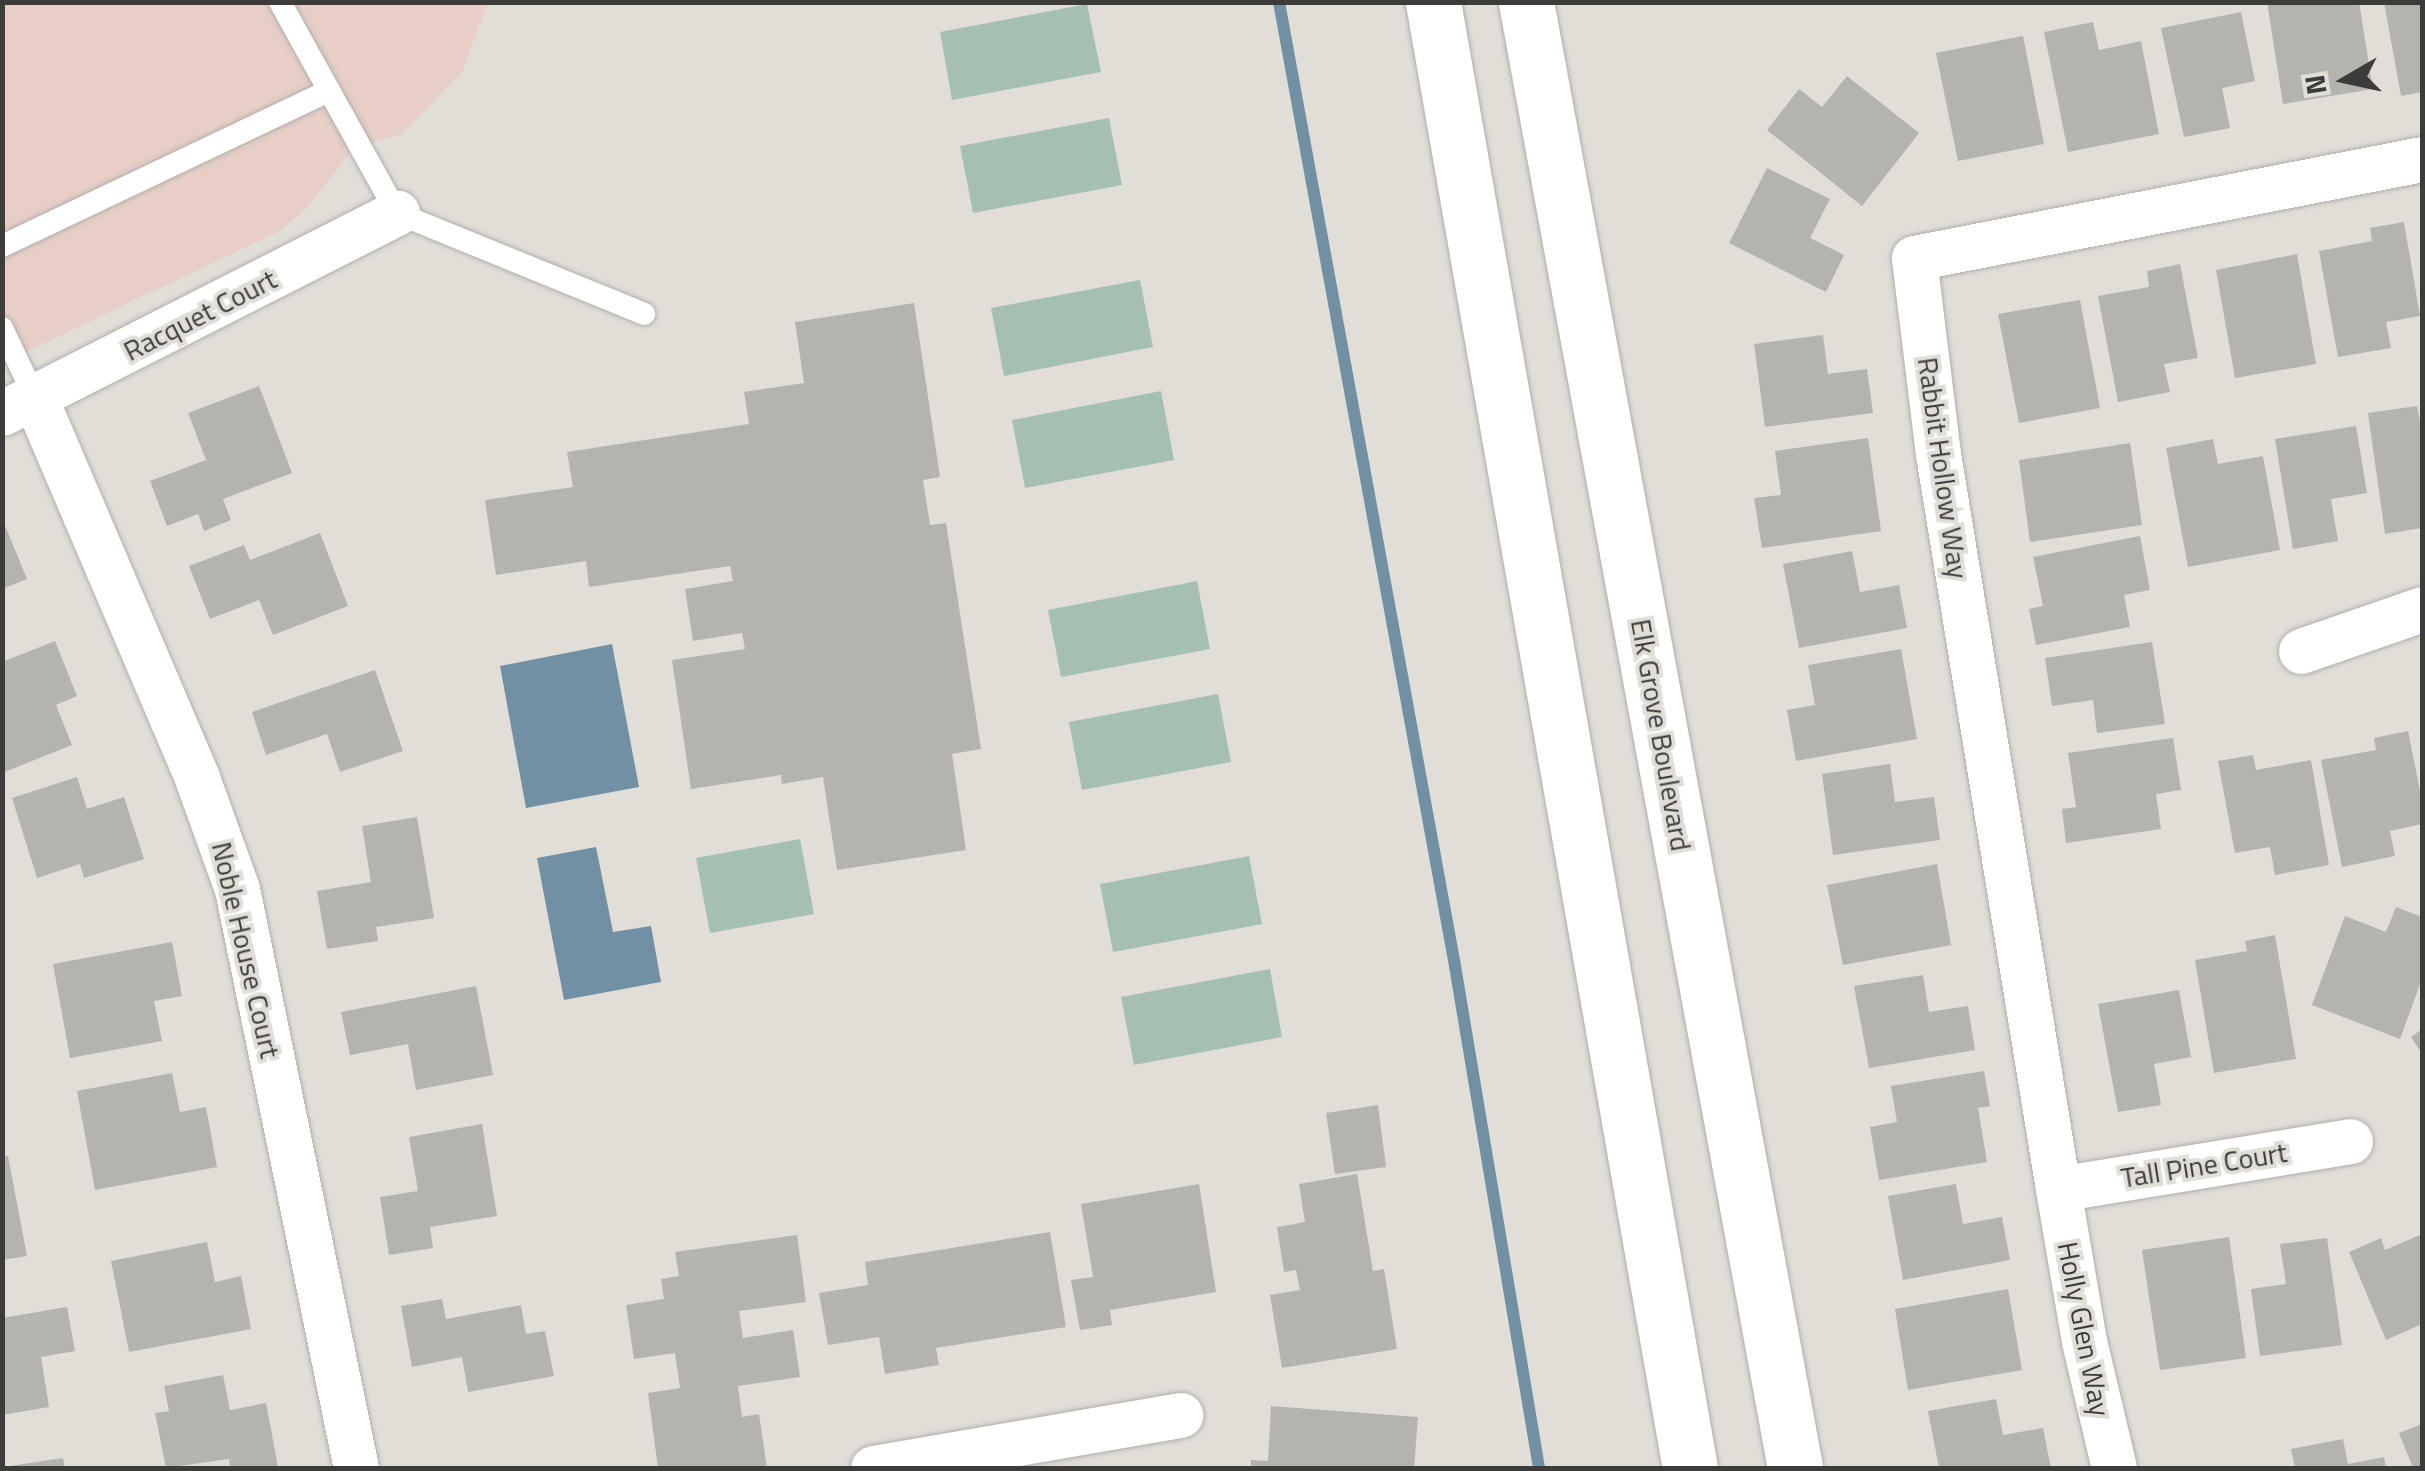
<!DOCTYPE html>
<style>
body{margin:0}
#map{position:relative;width:2425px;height:1471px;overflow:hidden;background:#e1ded8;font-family:"Titillium Web",sans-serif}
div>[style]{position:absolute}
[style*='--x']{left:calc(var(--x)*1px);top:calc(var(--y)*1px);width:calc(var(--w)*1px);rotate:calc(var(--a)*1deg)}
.education>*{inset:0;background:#e7cec7}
.green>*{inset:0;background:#a5c0b0}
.water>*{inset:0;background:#7190a3}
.stream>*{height:12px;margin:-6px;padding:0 6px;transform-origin:6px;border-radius:6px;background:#7190a3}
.building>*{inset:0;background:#b5b3ad}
.roads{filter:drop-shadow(0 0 2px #b1afaa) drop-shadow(0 0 2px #b1afaa)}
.service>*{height:22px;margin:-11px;padding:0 11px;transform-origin:11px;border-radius:11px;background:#fff}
.minor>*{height:45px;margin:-22.5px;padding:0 22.5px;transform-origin:22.5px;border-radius:22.5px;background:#fff}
.secondary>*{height:55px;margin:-27.5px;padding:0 27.5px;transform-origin:27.5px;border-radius:27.5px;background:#fff}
span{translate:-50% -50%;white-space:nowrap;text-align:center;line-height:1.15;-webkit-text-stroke:8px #e1ded8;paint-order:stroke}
.street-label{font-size:28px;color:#3d3c3a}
.frame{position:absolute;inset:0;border:5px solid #3d3c3a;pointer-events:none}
.north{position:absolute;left:2295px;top:30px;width:100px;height:100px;-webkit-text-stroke:8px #e1ded8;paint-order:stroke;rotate:261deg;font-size:28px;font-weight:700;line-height:40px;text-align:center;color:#3d3c3a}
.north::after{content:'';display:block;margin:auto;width:35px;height:45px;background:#3d3c3a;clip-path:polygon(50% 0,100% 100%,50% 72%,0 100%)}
</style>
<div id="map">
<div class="education">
<div style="clip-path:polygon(2px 3px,488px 3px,462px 72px,401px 135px,355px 146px,306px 209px,280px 231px,3px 363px)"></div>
</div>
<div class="green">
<div style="clip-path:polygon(1087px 4px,1101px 72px,952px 100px,940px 32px)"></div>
<div style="clip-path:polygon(1109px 118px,1122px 185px,973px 213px,960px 146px)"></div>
<div style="clip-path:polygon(1140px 280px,1153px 347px,1004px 376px,991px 308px)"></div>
<div style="clip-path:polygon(1161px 391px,1174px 460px,1025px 488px,1012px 420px)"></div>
<div style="clip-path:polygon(1197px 581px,1210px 649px,1061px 677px,1048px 610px)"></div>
<div style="clip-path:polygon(1218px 694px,1231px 762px,1082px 790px,1069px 722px)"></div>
<div style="clip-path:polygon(800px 839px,814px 914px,710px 933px,696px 858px)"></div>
<div style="clip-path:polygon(1249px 856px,1262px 924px,1113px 952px,1100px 884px)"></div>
<div style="clip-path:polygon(1270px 969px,1282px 1037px,1134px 1065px,1121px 997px)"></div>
</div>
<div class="water">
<div style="clip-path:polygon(612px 644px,639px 787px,526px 808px,500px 666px)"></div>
<div style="clip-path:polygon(596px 847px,613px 932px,651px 926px,661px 982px,564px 1000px,537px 858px)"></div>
</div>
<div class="stream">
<div style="--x:1279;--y:2;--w:980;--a:79.65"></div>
<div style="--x:1455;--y:966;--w:509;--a:80.5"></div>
</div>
<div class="building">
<div style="clip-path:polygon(2267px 2px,2359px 2px,2373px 89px,2283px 104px)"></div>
<div style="clip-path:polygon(2384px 2px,2422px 2px,2422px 92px,2401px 96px)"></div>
<div style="clip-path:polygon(2241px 12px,2255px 81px,2222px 88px,2230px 128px,2184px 137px,2161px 28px)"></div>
<div style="clip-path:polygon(2093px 22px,2099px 50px,2141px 41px,2159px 134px,2068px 152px,2044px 32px)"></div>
<div style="clip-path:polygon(2023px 36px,2044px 144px,1958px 161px,1936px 53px)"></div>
<div style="clip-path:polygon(1847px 76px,1919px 133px,1862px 206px,1767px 130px,1799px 89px,1822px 107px)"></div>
<div style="clip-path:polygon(1767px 168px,1830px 199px,1810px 238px,1844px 255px,1826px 292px,1729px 243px)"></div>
<div style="clip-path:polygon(2404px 222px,2420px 316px,2386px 322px,2391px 348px,2338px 357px,2319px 251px,2372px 241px,2370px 228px)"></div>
<div style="clip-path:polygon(2297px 254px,2316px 364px,2235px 378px,2216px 270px)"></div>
<div style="clip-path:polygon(2180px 264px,2198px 358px,2164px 364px,2170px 392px,2118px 402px,2098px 296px,2149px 287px,2147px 271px)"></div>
<div style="clip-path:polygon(2080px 300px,2100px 408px,2019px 423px,1998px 314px)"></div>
<div style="clip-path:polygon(914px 303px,940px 477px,923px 480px,930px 525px,946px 523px,981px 749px,952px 754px,966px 850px,837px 870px,823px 777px,782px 784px,781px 775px,691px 789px,672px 660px,745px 649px,742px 633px,693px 641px,685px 589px,733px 581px,730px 566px,589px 587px,586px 561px,496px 575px,485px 500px,573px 487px,567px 452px,749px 424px,744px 392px,804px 383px,795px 322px)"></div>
<div style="clip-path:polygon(1823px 335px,1828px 374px,1867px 369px,1873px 413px,1765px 427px,1754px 344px)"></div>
<div style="clip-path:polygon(259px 386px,292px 473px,223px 499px,231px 520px,204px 531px,198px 514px,167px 526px,150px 481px,206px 460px,188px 413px)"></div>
<div style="clip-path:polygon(2417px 406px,2422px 432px,2422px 528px,2385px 534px,2368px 413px)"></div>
<div style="clip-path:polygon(2356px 426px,2367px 493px,2331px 499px,2338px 541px,2293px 549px,2275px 439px)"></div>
<div style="clip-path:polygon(1868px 438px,1881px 531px,1762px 548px,1754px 498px,1781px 495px,1775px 451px)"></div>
<div style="clip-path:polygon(2213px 439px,2218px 464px,2263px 456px,2280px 550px,2188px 567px,2166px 448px)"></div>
<div style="clip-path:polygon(2130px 443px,2142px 525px,2030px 542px,2019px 460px)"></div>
<div style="clip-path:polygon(2px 518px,27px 579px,2px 589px)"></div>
<div style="clip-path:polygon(320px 533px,348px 606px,273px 635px,259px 600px,210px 619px,189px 566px,244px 545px,250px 560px)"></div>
<div style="clip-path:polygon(2140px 536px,2150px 590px,2124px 595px,2130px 627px,2036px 645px,2029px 609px,2043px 606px,2033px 557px)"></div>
<div style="clip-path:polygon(1852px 551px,1860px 592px,1899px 585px,1907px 628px,1799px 648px,1783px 564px)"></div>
<div style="clip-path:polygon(55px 641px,77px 696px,56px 705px,72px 745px,2px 773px,2px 662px)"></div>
<div style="clip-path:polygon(2152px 642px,2165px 724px,2097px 733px,2093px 700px,2052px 706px,2045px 658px)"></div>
<div style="clip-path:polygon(1901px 649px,1917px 739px,1796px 761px,1787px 710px,1815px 705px,1808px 665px)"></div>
<div style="clip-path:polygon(375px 670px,403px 751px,340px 772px,327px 734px,266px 755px,252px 712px)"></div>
<div style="clip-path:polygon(2408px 731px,2422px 801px,2422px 824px,2390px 831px,2395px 856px,2342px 867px,2321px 760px,2376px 750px,2374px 738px)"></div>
<div style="clip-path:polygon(2173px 738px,2181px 790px,2156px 794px,2161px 829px,2066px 843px,2062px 809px,2076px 807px,2068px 753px)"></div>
<div style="clip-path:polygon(2253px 755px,2256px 770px,2311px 760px,2329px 865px,2275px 875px,2270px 847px,2235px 853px,2218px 761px)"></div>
<div style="clip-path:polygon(1890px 764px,1895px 802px,1934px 797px,1940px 840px,1833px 855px,1822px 774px)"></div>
<div style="clip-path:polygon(77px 777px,87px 809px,124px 797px,144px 859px,84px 878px,80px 864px,37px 878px,12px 798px)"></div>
<div style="clip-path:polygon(417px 817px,434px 918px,376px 927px,378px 941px,327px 949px,317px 891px,371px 882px,362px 826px)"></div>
<div style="clip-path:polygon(1937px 864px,1951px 945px,1843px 965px,1827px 885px)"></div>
<div style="clip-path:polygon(2396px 907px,2422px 917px,2422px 979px,2400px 1039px,2312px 1005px,2345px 916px,2386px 932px)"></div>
<div style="clip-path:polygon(2275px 935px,2296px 1059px,2214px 1073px,2195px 960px,2247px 951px,2245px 941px)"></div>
<div style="clip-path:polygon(172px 942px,182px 996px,154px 1001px,162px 1041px,70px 1058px,53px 964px)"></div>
<div style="clip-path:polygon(1923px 975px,1929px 1012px,1968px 1006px,1975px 1050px,1869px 1068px,1854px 986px)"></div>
<div style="clip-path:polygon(476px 986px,493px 1075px,416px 1090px,408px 1044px,350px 1055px,341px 1012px)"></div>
<div style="clip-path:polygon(2179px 990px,2191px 1057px,2154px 1064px,2161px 1105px,2118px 1112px,2098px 1004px)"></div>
<div style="clip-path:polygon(2422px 1029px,2422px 1054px,2411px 1037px)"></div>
<div style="clip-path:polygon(1984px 1071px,1990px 1106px,1978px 1108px,1987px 1162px,1879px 1180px,1870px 1127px,1897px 1122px,1891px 1086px)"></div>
<div style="clip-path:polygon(172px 1073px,180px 1112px,206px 1107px,217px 1167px,95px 1190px,77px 1091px)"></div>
<div style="clip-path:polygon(1378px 1105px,1386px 1167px,1335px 1174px,1326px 1113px)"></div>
<div style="clip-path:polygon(482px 1124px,497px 1216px,430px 1227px,433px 1248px,389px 1255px,380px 1197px,418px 1191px,409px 1137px)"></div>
<div style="clip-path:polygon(8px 1156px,27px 1256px,2px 1260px,2px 1157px)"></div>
<div style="clip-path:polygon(1357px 1174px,1373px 1271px,1384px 1269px,1397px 1349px,1282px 1368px,1270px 1295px,1300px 1290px,1296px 1270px,1284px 1272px,1277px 1227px,1305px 1222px,1299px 1184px)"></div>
<div style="clip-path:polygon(1199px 1184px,1216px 1292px,1110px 1310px,1112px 1325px,1080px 1330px,1071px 1280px,1093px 1277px,1081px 1204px)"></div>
<div style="clip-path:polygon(1956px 1184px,1963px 1224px,2002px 1217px,2010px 1260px,1903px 1280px,1888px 1196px)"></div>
<div style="clip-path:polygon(1050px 1232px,1066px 1327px,936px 1348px,939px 1365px,885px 1374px,879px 1337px,828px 1345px,819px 1293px,868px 1285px,865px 1262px)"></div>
<div style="clip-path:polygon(2422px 1234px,2422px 1324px,2386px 1340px,2349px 1252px,2381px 1238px,2385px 1250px)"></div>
<div style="clip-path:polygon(797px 1235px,806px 1302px,739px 1311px,743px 1338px,793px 1330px,800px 1377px,738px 1386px,742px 1417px,759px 1414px,767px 1468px,658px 1468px,648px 1393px,680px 1388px,675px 1353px,634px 1359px,626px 1305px,664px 1299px,661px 1279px,679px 1276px,675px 1252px)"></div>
<div style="clip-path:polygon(2229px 1237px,2246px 1358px,2160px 1370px,2142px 1250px)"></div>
<div style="clip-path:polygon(2327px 1238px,2342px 1345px,2260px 1356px,2251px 1289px,2286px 1284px,2280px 1244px)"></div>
<div style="clip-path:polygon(207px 1242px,215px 1282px,241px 1276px,251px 1329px,129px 1352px,111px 1261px)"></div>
<div style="clip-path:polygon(2008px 1289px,2022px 1370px,1908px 1390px,1895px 1309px)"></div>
<div style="clip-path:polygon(442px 1299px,446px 1319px,521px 1305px,526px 1334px,545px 1331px,554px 1376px,468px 1392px,462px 1357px,412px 1367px,401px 1306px)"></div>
<div style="clip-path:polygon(67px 1307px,75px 1351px,41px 1357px,49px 1407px,2px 1415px,2px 1318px)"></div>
<div style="clip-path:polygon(223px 1375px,230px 1410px,266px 1403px,278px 1467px,230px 1468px,229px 1459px,166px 1468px,155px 1413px,169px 1411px,164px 1386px)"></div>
<div style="clip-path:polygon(1996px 1399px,2003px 1435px,2043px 1428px,2051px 1468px,1939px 1468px,1928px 1411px)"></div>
<div style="clip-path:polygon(1271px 1406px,1418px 1417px,1414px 1468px,1251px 1468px,1251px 1460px,1268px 1461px)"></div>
<div style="clip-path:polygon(2422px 1424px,2422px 1468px,2413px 1468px,2399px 1433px)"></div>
<div style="clip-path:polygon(2343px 1439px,2348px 1464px,2384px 1457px,2386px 1468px,2295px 1468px,2291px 1449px)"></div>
<div style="clip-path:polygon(63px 1458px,65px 1468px,10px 1468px,10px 1466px)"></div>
</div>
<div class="roads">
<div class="service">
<div style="--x:280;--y:2;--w:241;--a:61"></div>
<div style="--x:397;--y:213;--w:267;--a:22.2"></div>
<div style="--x:2;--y:246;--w:362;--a:-25.4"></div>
<div style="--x:2;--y:328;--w:80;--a:64.7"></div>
</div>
<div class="minor">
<div style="--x:36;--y:400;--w:411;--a:66.9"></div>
<div style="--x:197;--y:778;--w:118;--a:70.2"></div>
<div style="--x:237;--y:889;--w:591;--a:78.39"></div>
<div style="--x:2;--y:413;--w:443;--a:-26.9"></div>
<div style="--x:2301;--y:651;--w:128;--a:-19.1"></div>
<div style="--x:2058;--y:1189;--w:296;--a:-9.3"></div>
<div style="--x:873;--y:1468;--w:312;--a:-9.8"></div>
<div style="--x:2114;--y:1468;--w:130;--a:-103.3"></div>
<div style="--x:2084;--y:1341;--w:154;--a:-99.7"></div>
<div style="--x:2058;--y:1189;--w:745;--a:-99.27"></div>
<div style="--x:1938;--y:454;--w:197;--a:-97"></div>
<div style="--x:1914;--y:258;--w:518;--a:-11.03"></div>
</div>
<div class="secondary">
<div style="--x:1433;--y:2;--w:1488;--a:80.06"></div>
<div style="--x:1526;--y:2;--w:1490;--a:79.6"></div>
</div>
</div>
<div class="street-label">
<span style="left:200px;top:315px;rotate:-27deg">Racquet Court</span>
<span style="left:1943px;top:468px;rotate:82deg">Rabbit Hollow Way</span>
<span style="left:1661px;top:735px;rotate:80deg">Elk Grove Boulevard</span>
<span style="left:246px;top:950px;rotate:77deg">Noble House Court</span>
<span style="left:2204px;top:1165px;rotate:-9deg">Tall Pine Court</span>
<span style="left:2084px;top:1329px;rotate:79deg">Holly Glen Way</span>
</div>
<div class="frame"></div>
<div class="north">N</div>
</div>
